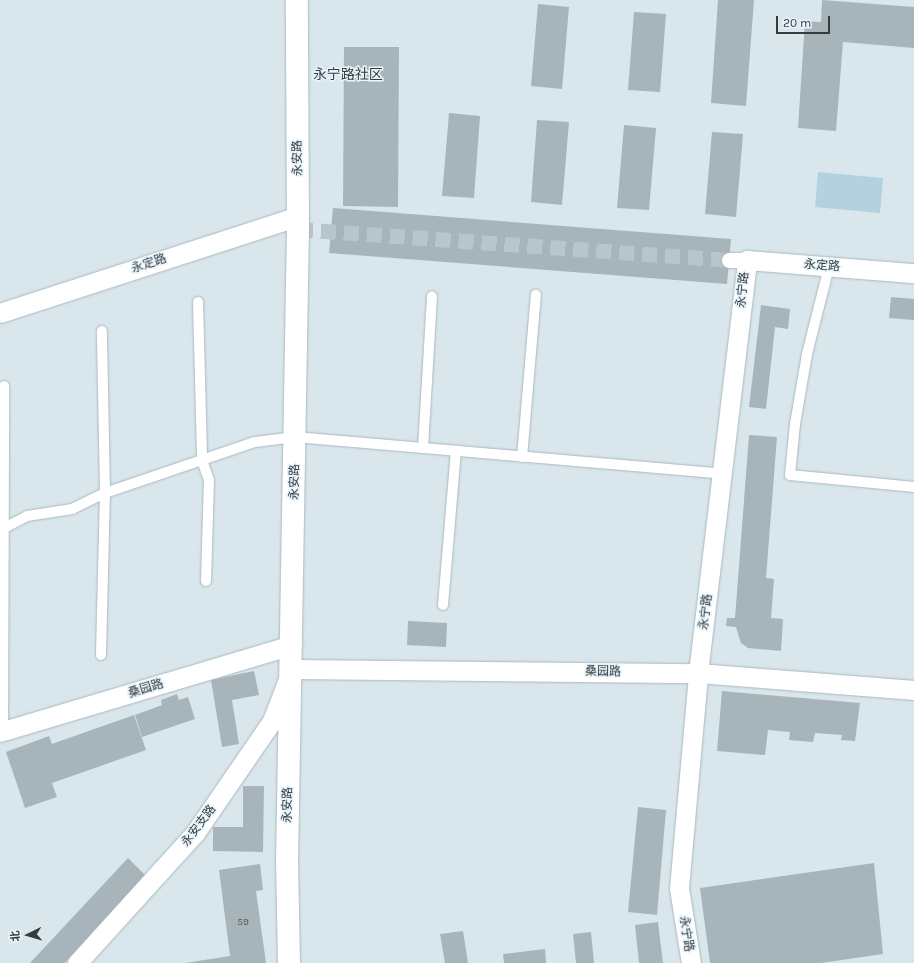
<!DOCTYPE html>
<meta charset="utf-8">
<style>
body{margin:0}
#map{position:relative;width:914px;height:963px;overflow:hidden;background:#d9e7ed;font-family:Karla,"Noto Sans SC",sans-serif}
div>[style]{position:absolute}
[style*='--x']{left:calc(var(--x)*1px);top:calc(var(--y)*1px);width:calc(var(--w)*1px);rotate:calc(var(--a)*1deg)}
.green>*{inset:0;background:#b4d1df}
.building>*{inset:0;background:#a7b4ba}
.pedestrian-tunnel>*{height:15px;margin-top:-7.5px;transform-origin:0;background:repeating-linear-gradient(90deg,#b8c5ca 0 15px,transparent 0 23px)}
.roads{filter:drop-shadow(0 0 1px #abb8be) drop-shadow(0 0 1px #abb8be)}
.service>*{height:10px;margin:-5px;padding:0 5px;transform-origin:5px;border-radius:5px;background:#fff}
.pedestrian>*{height:15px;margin:-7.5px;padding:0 7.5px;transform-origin:7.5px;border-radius:7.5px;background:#fff}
.minor>*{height:19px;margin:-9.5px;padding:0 9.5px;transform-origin:9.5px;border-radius:9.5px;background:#fff}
.tertiary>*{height:22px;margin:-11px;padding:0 11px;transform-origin:11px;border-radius:11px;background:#fff}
span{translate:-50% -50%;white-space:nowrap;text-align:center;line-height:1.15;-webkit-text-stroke:3px #e6f4fb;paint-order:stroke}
.number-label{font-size:10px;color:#52595d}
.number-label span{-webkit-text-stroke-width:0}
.street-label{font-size:12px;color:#363b3e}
.quarter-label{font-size:14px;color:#363b3e}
.north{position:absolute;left:8px;top:915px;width:40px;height:40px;-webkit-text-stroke:3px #e6f4fb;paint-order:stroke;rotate:265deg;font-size:11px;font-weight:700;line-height:16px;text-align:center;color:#363b3e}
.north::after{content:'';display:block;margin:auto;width:14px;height:18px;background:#363b3e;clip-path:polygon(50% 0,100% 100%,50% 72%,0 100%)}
.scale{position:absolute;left:776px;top:16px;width:54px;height:18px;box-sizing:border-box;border:2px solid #363b3e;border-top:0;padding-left:5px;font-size:12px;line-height:14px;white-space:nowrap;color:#363b3e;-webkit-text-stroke:3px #e6f4fb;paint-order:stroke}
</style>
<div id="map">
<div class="green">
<div style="clip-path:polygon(818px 172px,883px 178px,880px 213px,815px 207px)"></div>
</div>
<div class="building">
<div style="clip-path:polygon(718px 0,754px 0,746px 106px,711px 103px)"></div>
<div style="clip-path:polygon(822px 0,914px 7px,914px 48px,843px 42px,836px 131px,798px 128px,805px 21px,821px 22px)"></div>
<div style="clip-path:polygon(538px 4px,569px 7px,562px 89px,531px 86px)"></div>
<div style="clip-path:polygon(634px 12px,666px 14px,660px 92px,628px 90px)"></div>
<div style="clip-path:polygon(344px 47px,399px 47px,398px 207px,343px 206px)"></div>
<div style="clip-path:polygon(449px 113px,480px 116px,474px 198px,442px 196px)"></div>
<div style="clip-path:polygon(537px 120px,569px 122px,562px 205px,531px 202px)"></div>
<div style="clip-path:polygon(624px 125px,656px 128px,649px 210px,617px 208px)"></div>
<div style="clip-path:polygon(712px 132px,743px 134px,736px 217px,705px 214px)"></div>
<div style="clip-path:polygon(333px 208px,731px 239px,727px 284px,329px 253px)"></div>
<div style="clip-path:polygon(891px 297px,914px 299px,914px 320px,889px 318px)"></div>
<div style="clip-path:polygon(761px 305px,790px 309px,788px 329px,775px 327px,766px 409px,749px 407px)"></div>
<div style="clip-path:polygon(749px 435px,777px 437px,766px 578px,774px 579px,771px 618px,783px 619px,781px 651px,748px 648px,741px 643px,736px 627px,726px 626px,727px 618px,735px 618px)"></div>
<div style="clip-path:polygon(408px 621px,447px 623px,446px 647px,407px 645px)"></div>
<div style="clip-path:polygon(254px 671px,259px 695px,232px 700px,239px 744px,222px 747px,211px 680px)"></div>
<div style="clip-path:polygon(722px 691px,860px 703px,855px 741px,841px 740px,842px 735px,815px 733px,813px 742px,789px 740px,790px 732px,768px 730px,765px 755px,717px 751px)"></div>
<div style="clip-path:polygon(177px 694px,179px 700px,188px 697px,195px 719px,142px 737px,135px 715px,162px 705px,161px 700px)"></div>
<div style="clip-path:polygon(134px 715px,146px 750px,52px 783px,57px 797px,25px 808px,6px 752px,49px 736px,52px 744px)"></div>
<div style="clip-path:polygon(243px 786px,264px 786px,263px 852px,213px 851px,213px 827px,243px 827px)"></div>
<div style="clip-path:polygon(638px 807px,666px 810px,657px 915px,628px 912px)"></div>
<div style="clip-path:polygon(128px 858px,146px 876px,65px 963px,30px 963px)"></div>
<div style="clip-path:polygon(874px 863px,883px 954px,821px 963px,710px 963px,700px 888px)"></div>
<div style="clip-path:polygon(260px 864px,263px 890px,256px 891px,266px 963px,185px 963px,230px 956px,219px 870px)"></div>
<div style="clip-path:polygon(658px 922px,663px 963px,639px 963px,635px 925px)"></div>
<div style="clip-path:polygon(463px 931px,468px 963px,445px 963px,440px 934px)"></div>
<div style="clip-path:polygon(591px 932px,594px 963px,576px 963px,573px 934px)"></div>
<div style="clip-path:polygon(545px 949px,546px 963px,504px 963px,503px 954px)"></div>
</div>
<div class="pedestrian-tunnel">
<div style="--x:298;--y:229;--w:432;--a:4.1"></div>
</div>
<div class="roads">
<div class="service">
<div style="--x:829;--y:267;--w:90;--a:104.2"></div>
<div style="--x:807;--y:354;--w:71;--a:99.7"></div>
<div style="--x:795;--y:424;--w:51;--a:95.6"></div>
<div style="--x:790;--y:475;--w:125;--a:5.5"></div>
<div style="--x:198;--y:302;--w:158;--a:88.5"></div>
<div style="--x:202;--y:460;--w:21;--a:71"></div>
<div style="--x:209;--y:480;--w:101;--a:91.7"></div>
<div style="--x:423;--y:448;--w:152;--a:-86.6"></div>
<div style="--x:522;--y:457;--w:163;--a:-85.1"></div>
<div style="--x:0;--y:530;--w:30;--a:-27"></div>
<div style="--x:27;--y:516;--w:46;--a:-8.8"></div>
<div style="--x:72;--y:509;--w:37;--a:-26"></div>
<div style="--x:105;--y:493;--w:158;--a:-18.8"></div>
<div style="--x:255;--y:442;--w:40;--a:-7.1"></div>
<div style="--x:295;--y:437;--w:430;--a:4.9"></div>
<div style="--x:443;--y:605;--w:155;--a:-85.2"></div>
<div style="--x:101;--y:655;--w:162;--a:-88.6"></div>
<div style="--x:105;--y:493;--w:162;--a:-91.1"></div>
<div style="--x:3;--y:731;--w:345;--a:-89.8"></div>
</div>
<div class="pedestrian">
<div style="--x:729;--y:260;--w:18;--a:0"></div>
</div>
<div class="minor">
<div style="--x:0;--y:313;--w:313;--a:-18"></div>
<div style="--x:0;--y:732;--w:305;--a:-16.6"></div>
<div style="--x:77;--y:963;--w:176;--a:-47.8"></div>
<div style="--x:195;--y:833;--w:136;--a:-55.5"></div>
<div style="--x:272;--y:721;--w:56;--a:-69"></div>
<div style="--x:292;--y:669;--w:406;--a:0.6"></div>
<div style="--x:698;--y:673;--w:217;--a:4.5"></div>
<div style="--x:691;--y:963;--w:76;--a:-99.1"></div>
<div style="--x:679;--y:888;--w:216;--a:-84.9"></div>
<div style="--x:698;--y:673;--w:416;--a:-83.2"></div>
<div style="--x:747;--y:260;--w:168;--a:4.5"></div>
</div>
<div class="tertiary">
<div style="--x:289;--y:963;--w:100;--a:-91.1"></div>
<div style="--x:287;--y:863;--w:634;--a:-89.01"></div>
<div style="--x:298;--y:229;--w:229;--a:-90.3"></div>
</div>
</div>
<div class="number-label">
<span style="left:243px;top:923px">59</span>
</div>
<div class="street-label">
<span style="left:298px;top:158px;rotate:-91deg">永安路</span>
<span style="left:149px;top:264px;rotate:-18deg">永定路</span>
<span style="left:822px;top:266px;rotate:4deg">永定路</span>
<span style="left:743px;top:290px;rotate:-84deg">永宁路</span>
<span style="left:295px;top:482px;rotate:-89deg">永安路</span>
<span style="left:706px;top:612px;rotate:-83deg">永宁路</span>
<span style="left:603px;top:672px;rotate:1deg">桑园路</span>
<span style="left:146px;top:689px;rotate:-17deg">桑园路</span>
<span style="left:288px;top:805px;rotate:-89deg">永安路</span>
<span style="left:199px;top:826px;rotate:-53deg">永安支路</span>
<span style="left:686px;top:934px;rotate:81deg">永宁路</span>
</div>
<div class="quarter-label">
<span style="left:348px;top:75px">永宁路社区</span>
</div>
<div class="north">北</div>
<div class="scale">20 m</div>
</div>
